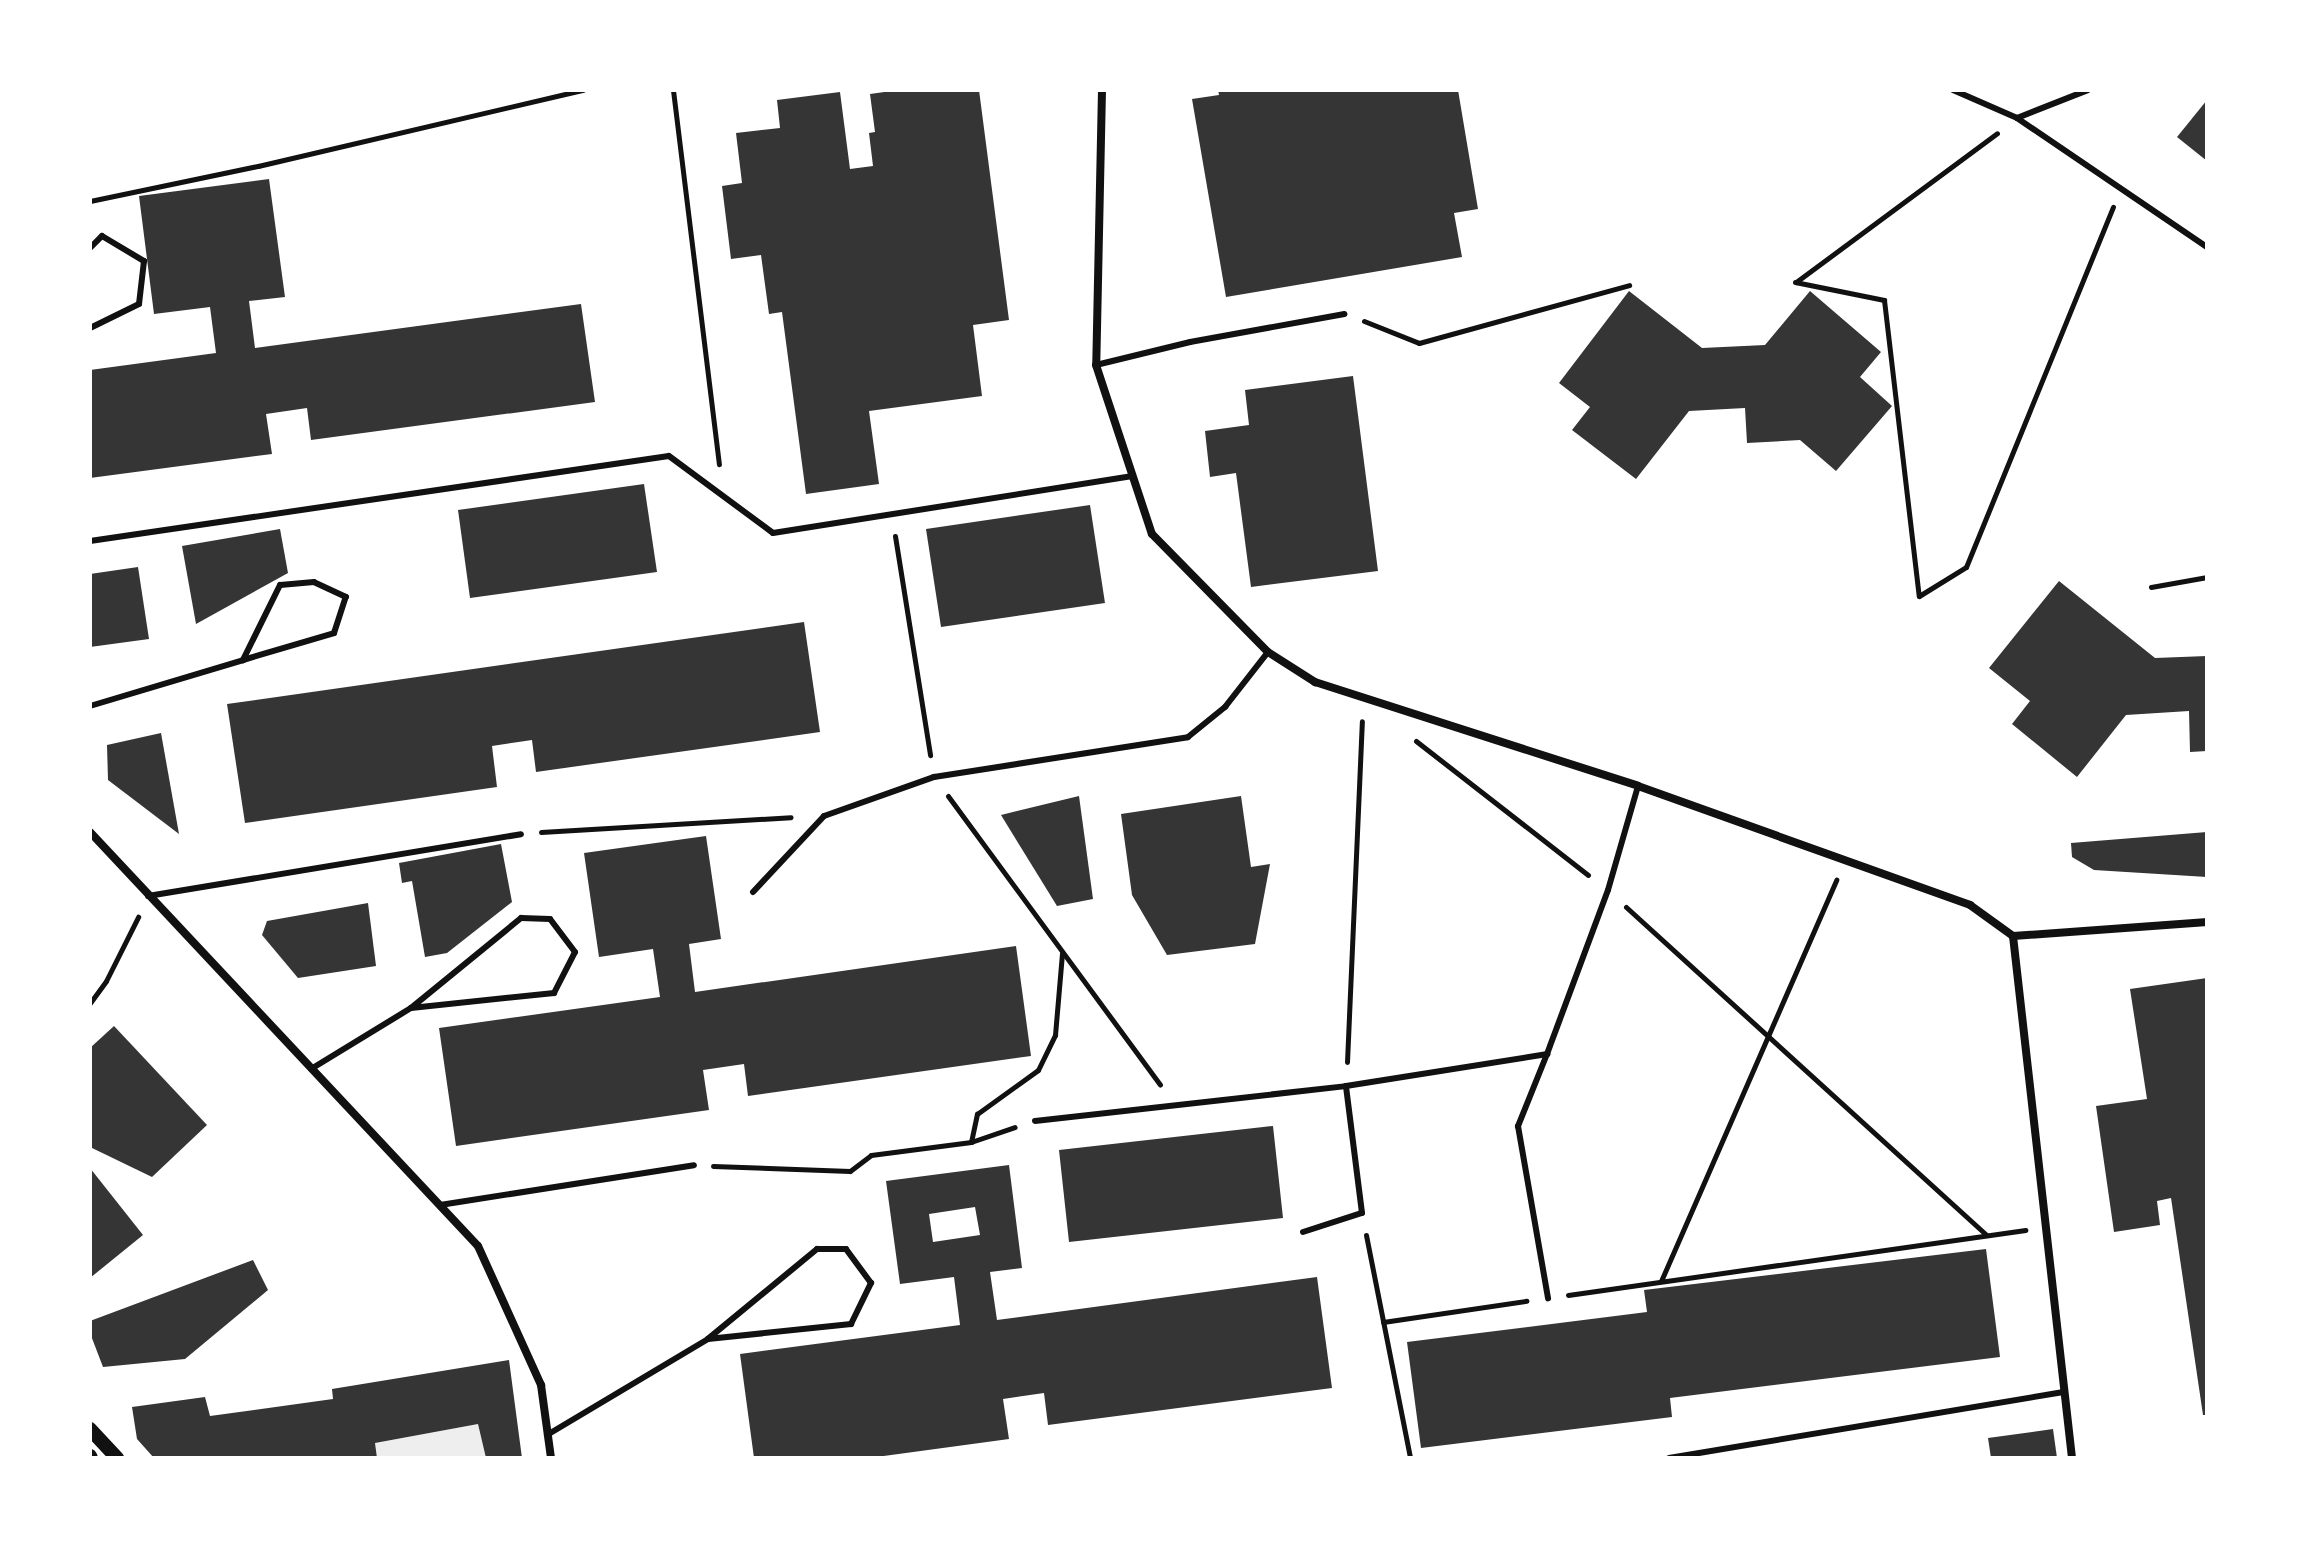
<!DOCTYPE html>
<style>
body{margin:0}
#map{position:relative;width:2297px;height:1548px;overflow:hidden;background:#fff;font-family:"Golos Text",sans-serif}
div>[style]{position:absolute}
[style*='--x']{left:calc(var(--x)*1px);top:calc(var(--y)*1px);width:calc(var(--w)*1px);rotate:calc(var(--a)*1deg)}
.green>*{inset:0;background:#eee}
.building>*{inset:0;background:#353535}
.path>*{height:5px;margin:-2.5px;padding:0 2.5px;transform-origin:2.5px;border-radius:2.5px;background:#111}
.service>*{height:6px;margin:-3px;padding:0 3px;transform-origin:3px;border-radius:3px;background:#111}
.minor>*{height:8px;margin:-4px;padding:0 4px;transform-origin:4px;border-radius:4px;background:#111}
.tertiary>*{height:14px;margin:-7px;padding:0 7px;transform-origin:7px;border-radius:7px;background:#111}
span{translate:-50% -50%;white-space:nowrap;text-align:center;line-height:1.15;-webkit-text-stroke:6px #fff;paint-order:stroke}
.frame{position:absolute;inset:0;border:92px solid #fff;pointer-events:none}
</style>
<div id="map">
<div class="green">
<div style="clip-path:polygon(478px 1424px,486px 1458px,377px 1458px,375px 1443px)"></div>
</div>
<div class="building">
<div style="clip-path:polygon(899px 90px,979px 90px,1009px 320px,973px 325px,982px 396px,869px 411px,879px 484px,806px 494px,782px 312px,769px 314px,761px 255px,731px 259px,722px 186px,742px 183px,736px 133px,780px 128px,777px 100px,840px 92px,850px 169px,873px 166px,869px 133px,875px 132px,870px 94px)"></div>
<div style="clip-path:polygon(1218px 90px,1458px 90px,1478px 209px,1454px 213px,1462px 257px,1226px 297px,1192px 99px,1219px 95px)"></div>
<div style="clip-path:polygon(2207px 100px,2207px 161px,2177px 137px)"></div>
<div style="clip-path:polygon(269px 179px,285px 297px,249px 301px,255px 348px,581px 304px,595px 402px,311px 440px,307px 408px,266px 414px,272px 454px,90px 478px,90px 370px,216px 353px,210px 307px,154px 314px,139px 196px)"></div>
<div style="clip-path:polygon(1629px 291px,1702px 348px,1765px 345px,1810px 291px,1881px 352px,1860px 377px,1892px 406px,1836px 471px,1800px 440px,1747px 443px,1745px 408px,1689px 411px,1636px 479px,1572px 430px,1590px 407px,1559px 383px)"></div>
<div style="clip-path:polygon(1353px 376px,1378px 571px,1251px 587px,1236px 473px,1210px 477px,1205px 431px,1249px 425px,1245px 390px)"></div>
<div style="clip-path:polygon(644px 484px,657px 572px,470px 598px,458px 510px)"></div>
<div style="clip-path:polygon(1090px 505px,1105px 603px,941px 627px,926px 529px)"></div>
<div style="clip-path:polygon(280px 529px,288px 573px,196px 624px,182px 546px)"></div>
<div style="clip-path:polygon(138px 567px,149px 639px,90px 647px,90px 574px)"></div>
<div style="clip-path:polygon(2059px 581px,2155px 658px,2207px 656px,2207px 751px,2190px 752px,2189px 711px,2126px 715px,2077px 777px,2012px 724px,2030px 701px,1989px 668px)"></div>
<div style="clip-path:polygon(804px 622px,820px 732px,536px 772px,532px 740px,492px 746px,497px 787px,245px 823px,227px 704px)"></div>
<div style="clip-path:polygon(161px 733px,179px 834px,108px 780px,107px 745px)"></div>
<div style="clip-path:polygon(1079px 796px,1093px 899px,1057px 906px,1001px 815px)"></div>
<div style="clip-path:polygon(1241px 796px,1251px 867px,1270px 864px,1255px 944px,1167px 955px,1132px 895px,1121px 814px)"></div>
<div style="clip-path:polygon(2207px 832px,2207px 877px,2094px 870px,2072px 857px,2071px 843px)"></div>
<div style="clip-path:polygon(706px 836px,721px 939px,689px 944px,695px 992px,1016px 946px,1031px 1056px,748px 1096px,744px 1064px,703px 1070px,709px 1110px,456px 1146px,439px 1028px,660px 997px,653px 949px,599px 957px,584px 853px)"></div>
<div style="clip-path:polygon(501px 844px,512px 902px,447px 953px,425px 957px,412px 881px,402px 883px,399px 863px)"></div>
<div style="clip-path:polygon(368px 903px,376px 966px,298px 978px,262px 935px,267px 921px)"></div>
<div style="clip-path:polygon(2207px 978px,2207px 1415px,2203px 1415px,2171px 1198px,2157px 1201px,2160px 1225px,2114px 1232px,2096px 1106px,2147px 1099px,2130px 989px)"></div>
<div style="clip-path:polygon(114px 1026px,207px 1125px,152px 1177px,90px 1147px,90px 1048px)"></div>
<div style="clip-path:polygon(1273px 1126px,1283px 1218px,1069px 1242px,1059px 1150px)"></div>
<div style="clip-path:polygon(evenodd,1009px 1165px,1022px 1268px,990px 1272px,997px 1320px,1317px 1277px,1332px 1388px,1048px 1425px,1044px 1393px,1003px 1399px,1009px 1439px,869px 1458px,754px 1458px,740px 1354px,960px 1325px,954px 1277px,900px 1284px,886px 1181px,1009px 1165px,975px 1207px,980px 1235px,933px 1242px,929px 1214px,975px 1207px)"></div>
<div style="clip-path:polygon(90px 1168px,143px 1235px,90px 1278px)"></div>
<div style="clip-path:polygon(1986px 1249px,2000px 1357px,1670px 1398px,1672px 1417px,1421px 1448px,1407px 1342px,1647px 1312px,1644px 1290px)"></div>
<div style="clip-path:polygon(253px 1260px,268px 1290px,185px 1359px,103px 1367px,90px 1333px,90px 1321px)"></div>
<div style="clip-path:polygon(509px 1360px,522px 1458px,486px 1458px,478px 1424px,375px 1443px,377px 1458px,154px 1458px,137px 1439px,132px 1407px,205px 1397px,210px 1416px,333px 1399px,332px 1389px)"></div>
<div style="clip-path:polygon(2053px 1429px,2057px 1458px,1991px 1458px,1988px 1438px)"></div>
</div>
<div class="path">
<div style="--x:673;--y:90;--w:377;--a:83"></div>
<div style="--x:90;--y:201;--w:172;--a:-11.8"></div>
<div style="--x:258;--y:166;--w:334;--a:-13.2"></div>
<div style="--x:1795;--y:282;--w:91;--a:11.4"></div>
<div style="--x:1884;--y:300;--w:298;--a:83.3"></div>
<div style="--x:1919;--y:596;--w:55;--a:-31.7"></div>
<div style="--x:1966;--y:567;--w:389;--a:-67.8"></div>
<div style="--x:1796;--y:282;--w:250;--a:-36.5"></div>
<div style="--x:1364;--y:321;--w:59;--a:21.8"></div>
<div style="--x:1419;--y:343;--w:218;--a:-15.4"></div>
<div style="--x:895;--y:536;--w:222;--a:80.9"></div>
<div style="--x:2151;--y:587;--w:57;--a:-10.1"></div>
<div style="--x:1416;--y:741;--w:218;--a:37.9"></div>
<div style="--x:948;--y:796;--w:358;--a:53.7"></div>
<div style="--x:541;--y:832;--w:250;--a:-3.4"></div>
<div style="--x:1626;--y:907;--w:487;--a:42.3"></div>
<div style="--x:90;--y:1003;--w:27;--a:-54"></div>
<div style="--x:106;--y:981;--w:72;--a:-63.4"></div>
<div style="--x:1347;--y:1062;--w:341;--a:-87.5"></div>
<div style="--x:971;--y:1142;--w:29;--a:-78"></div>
<div style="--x:977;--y:1114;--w:75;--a:-35.8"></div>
<div style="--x:1038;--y:1070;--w:39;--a:-64"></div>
<div style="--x:1055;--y:1035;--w:82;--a:-85.1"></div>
<div style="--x:713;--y:1166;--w:137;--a:2.1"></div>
<div style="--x:850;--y:1171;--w:26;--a:-37"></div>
<div style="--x:871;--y:1155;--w:101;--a:-7.4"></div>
<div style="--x:971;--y:1142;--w:46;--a:-18.8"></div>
<div style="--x:1366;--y:1235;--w:227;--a:78.8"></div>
<div style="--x:1661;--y:1281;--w:438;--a:-66.4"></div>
<div style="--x:1568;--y:1295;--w:462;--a:-8.1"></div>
<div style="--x:1383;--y:1322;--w:145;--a:-8.4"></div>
</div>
<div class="service">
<div style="--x:1953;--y:90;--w:70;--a:23.6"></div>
<div style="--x:2017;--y:118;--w:230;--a:34.2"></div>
<div style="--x:2017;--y:118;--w:76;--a:-21.5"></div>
<div style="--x:90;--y:248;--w:17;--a:-45"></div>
<div style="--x:102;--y:236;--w:49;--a:30.8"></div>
<div style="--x:144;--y:261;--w:43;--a:96.6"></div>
<div style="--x:139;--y:304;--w:55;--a:153.9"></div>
<div style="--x:1096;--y:365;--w:97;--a:-13.7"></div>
<div style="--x:1190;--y:342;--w:157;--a:-10.3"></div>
<div style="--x:90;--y:541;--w:585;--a:-8.35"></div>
<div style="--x:669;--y:456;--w:129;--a:36.5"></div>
<div style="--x:773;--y:533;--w:364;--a:-9"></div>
<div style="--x:90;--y:706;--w:160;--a:-16.7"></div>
<div style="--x:243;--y:660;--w:95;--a:-16.5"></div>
<div style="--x:334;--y:633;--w:38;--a:-72"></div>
<div style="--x:346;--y:597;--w:35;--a:-155"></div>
<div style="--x:314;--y:582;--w:34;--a:175"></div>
<div style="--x:280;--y:585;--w:84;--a:116.3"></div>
<div style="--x:753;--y:892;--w:104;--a:-46.9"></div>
<div style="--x:824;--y:816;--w:117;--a:-19.5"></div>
<div style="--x:934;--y:777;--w:257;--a:-8.9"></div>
<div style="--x:1188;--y:737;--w:48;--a:-39"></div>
<div style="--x:1225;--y:707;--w:70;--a:-52"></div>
<div style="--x:148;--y:896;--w:378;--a:-9.4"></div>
<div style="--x:1547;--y:1054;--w:78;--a:111.9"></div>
<div style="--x:1518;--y:1126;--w:175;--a:80.1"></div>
<div style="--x:311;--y:1069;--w:117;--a:-31.4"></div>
<div style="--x:411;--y:1008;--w:144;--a:-6"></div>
<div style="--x:554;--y:993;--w:46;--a:-62.9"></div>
<div style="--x:575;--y:952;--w:41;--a:-127.1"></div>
<div style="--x:550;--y:919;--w:29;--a:-178"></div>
<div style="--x:521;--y:918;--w:142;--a:140.7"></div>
<div style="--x:1035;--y:1121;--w:313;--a:-6.4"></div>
<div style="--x:1346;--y:1086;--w:204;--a:-9"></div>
<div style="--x:1547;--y:1054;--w:175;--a:-69.6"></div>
<div style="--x:1608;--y:890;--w:108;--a:-73.9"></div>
<div style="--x:440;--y:1205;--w:257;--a:-8.9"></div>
<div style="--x:1303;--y:1232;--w:62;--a:-17.9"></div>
<div style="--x:1362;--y:1213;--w:128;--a:-97.2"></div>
<div style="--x:547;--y:1435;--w:187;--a:-30.8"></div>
<div style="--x:708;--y:1339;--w:144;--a:-6"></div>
<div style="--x:851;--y:1324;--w:46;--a:-64"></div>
<div style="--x:871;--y:1283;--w:42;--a:-126.3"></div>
<div style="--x:846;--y:1249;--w:29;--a:180"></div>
<div style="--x:817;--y:1249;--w:141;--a:140.5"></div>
<div style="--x:1669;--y:1458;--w:400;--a:-9.5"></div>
</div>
<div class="minor">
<div style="--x:1102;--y:90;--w:275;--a:91.2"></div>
<div style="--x:1096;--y:365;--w:178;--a:71.7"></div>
<div style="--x:1152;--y:534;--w:165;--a:45.5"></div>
<div style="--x:1268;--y:652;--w:56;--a:32.6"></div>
<div style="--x:1315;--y:682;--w:339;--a:17.8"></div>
<div style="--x:1638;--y:786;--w:353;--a:19.7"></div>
<div style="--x:1970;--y:905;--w:53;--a:35.8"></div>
<div style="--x:2013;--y:936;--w:525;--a:83.55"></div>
<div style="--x:90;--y:832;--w:567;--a:46.86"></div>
<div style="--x:478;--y:1246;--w:153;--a:65.6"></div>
<div style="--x:541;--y:1385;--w:74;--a:82.2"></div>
<div style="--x:2013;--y:936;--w:195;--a:-4.1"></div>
</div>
<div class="tertiary">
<div style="--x:90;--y:1429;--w:40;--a:47"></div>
<div style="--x:90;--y:1456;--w:2;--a:63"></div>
</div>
<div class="frame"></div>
</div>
